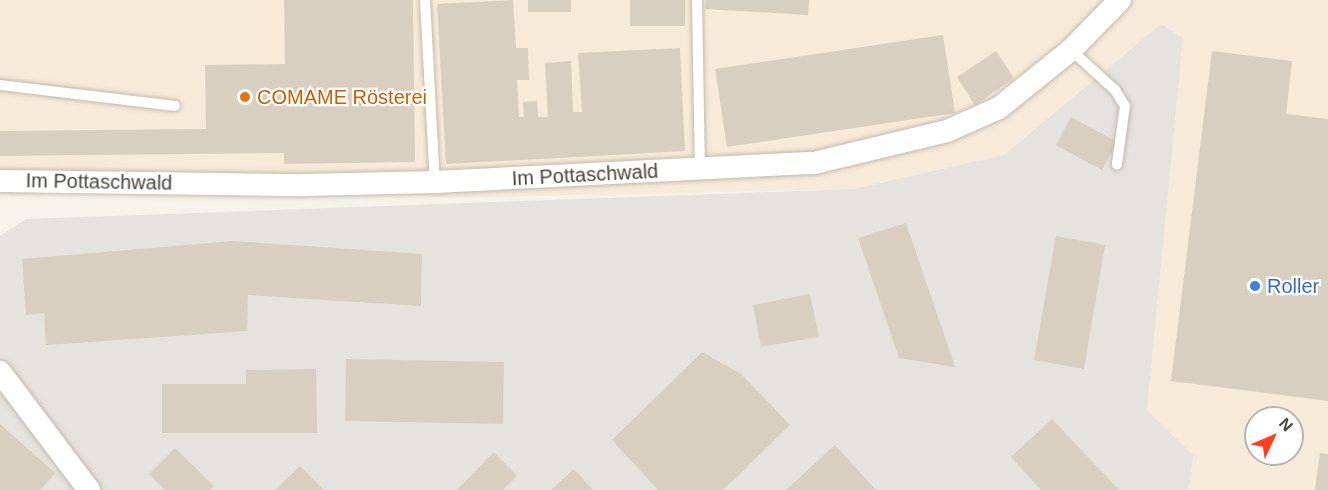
<!DOCTYPE html>
<meta charset="utf-8">
<style>
body{margin:0}
#map{position:relative;width:1328px;height:490px;overflow:hidden;background:#f6f3ec;font-family:Helvetica,sans-serif}
div>[style]{position:absolute}
[style*='--x']{left:calc(var(--x)*1px);top:calc(var(--y)*1px);width:calc(var(--w)*1px);rotate:calc(var(--a)*1deg)}
.commercial>*{inset:0;background:#f7ead8}
.industrial>*{inset:0;background:#e6e2dd}
.building>*{inset:0;background:#d8cfc1}
.roads{filter:drop-shadow(0 0 2px #c2bbae) drop-shadow(0 0 2px #c2bbae)}
.lane>*{height:10px;margin:-5px;padding:0 5px;transform-origin:5px;border-radius:5px;background:#fff}
.street>*{height:22px;margin:-11px;padding:0 11px;transform-origin:11px;border-radius:11px;background:#fff}
.dots>*{width:16px;height:16px;translate:-50% -50%;box-sizing:border-box;border:3px solid #fff;border-radius:50%}
span{translate:-50% -50%;white-space:nowrap;text-align:center;line-height:1.15;-webkit-text-stroke:4.5px #fff;paint-order:stroke}
.food-label{font-size:20px;color:#c56008}
.left{translate:0 -50%;text-align:left}
.street-label{font-size:20px;color:#4b4439}
.shop-label{font-size:20px;color:#366cbe}
.north{position:absolute;left:1244px;top:406px;width:60px;height:60px;box-sizing:border-box;background:#fff;border:2px solid #b7b4b0;border-radius:50%;rotate:46deg;font-size:16px;font-weight:700;line-height:24px;text-align:center;color:#4b4439}
.north::after{content:'';display:block;margin:auto;width:21px;height:27px;background:#fc3f1d;clip-path:polygon(50% 0,100% 100%,50% 72%,0 100%)}
</style>
<div id="map">
<div class="commercial">
<div style="clip-path:polygon(evenodd,0 0,1328px 0,1328px 490px,1189px 490px,1193px 455px,1147px 410px,1183px 38px,1161px 24px,1004px 155px,854px 189px,453px 198px,0 171px,0 0,1256px 418px,1292px 418px,1292px 454px,1256px 454px,1256px 418px)"></div>
</div>
<div class="industrial">
<div style="clip-path:polygon(1161px 24px,1183px 38px,1147px 410px,1193px 455px,1189px 490px,0 490px,0 236px,26px 219px,854px 189px,1004px 155px)"></div>
</div>
<div class="building">
<div style="clip-path:polygon(284px 0,413px 0,415px 162px,284px 164px,284px 153px,0 156px,0 131px,206px 129px,205px 65px,285px 64px)"></div>
<div style="clip-path:polygon(513px 0,516px 48px,528px 48px,529px 80px,517px 80px,519px 117px,524px 117px,523px 102px,537px 101px,538px 117px,548px 117px,545px 63px,571px 61px,573px 112px,582px 112px,578px 53px,680px 48px,685px 151px,446px 164px,437px 4px)"></div>
<div style="clip-path:polygon(528px 0,571px 0,571px 12px,528px 12px)"></div>
<div style="clip-path:polygon(630px 0,685px 0,685px 26px,630px 26px)"></div>
<div style="clip-path:polygon(706px 0,809px 0,808px 15px,705px 9px)"></div>
<div style="clip-path:polygon(943px 35px,955px 113px,727px 147px,715px 69px)"></div>
<div style="clip-path:polygon(996px 51px,1014px 78px,975px 105px,957px 77px)"></div>
<div style="clip-path:polygon(1212px 51px,1292px 61px,1286px 114px,1328px 119px,1328px 401px,1171px 381px)"></div>
<div style="clip-path:polygon(1071px 117px,1117px 142px,1102px 170px,1056px 145px)"></div>
<div style="clip-path:polygon(906px 223px,955px 367px,899px 358px,858px 238px)"></div>
<div style="clip-path:polygon(1056px 236px,1105px 245px,1084px 369px,1034px 360px)"></div>
<div style="clip-path:polygon(233px 241px,422px 254px,421px 306px,248px 295px,247px 331px,46px 345px,44px 313px,26px 315px,22px 259px)"></div>
<div style="clip-path:polygon(810px 294px,819px 337px,761px 347px,753px 305px)"></div>
<div style="clip-path:polygon(702px 352px,741px 374px,790px 425px,723px 490px,658px 490px,612px 440px)"></div>
<div style="clip-path:polygon(346px 359px,504px 362px,503px 424px,345px 421px)"></div>
<div style="clip-path:polygon(316px 369px,317px 433px,162px 433px,162px 384px,246px 384px,246px 370px)"></div>
<div style="clip-path:polygon(1052px 419px,1119px 490px,1041px 490px,1011px 457px)"></div>
<div style="clip-path:polygon(0 424px,55px 473px,40px 490px,0 490px)"></div>
<div style="clip-path:polygon(835px 445px,876px 490px,786px 490px)"></div>
<div style="clip-path:polygon(175px 448px,214px 486px,210px 490px,165px 490px,149px 474px)"></div>
<div style="clip-path:polygon(494px 452px,517px 476px,503px 490px,457px 490px)"></div>
<div style="clip-path:polygon(1320px 453px,1328px 454px,1328px 490px,1315px 490px)"></div>
<div style="clip-path:polygon(300px 466px,324px 490px,275px 490px)"></div>
<div style="clip-path:polygon(574px 469px,593px 490px,551px 490px)"></div>
</div>
<div class="roads">
<div class="lane">
<div style="--x:425;--y:0;--w:182;--a:86.9"></div>
<div style="--x:697;--y:0;--w:169;--a:89"></div>
<div style="--x:1071;--y:50;--w:59;--a:42.3"></div>
<div style="--x:1115;--y:90;--w:19;--a:58"></div>
<div style="--x:1125;--y:106;--w:59;--a:97.9"></div>
<div style="--x:0;--y:85;--w:176;--a:6.8"></div>
</div>
<div class="street">
<div style="--x:0;--y:181;--w:304;--a:0.8"></div>
<div style="--x:304;--y:185;--w:131;--a:-1.3"></div>
<div style="--x:435;--y:182;--w:379;--a:-2.9"></div>
<div style="--x:814;--y:163;--w:137;--a:-13.5"></div>
<div style="--x:947;--y:131;--w:57;--a:-23.9"></div>
<div style="--x:999;--y:108;--w:92;--a:-38.9"></div>
<div style="--x:1071;--y:50;--w:70;--a:-45.6"></div>
<div style="--x:0;--y:372;--w:148;--a:53"></div>
</div>
</div>
<div class="dots">
<div style="left:245px;top:97px;background:#e8710a"></div>
<div style="left:1255px;top:286px;background:#3f7fe0"></div>
</div>
<div class="food-label">
<span class="left" style="left:257px;top:97px">COMAME Rösterei</span>
</div>
<div class="street-label">
<span style="left:585px;top:175px;rotate:-3deg">Im Pottaschwald</span>
<span style="left:99px;top:182px;rotate:1deg">Im Pottaschwald</span>
</div>
<div class="shop-label">
<span class="left" style="left:1267px;top:286px">Roller</span>
</div>
<div class="north">N</div>
</div>
